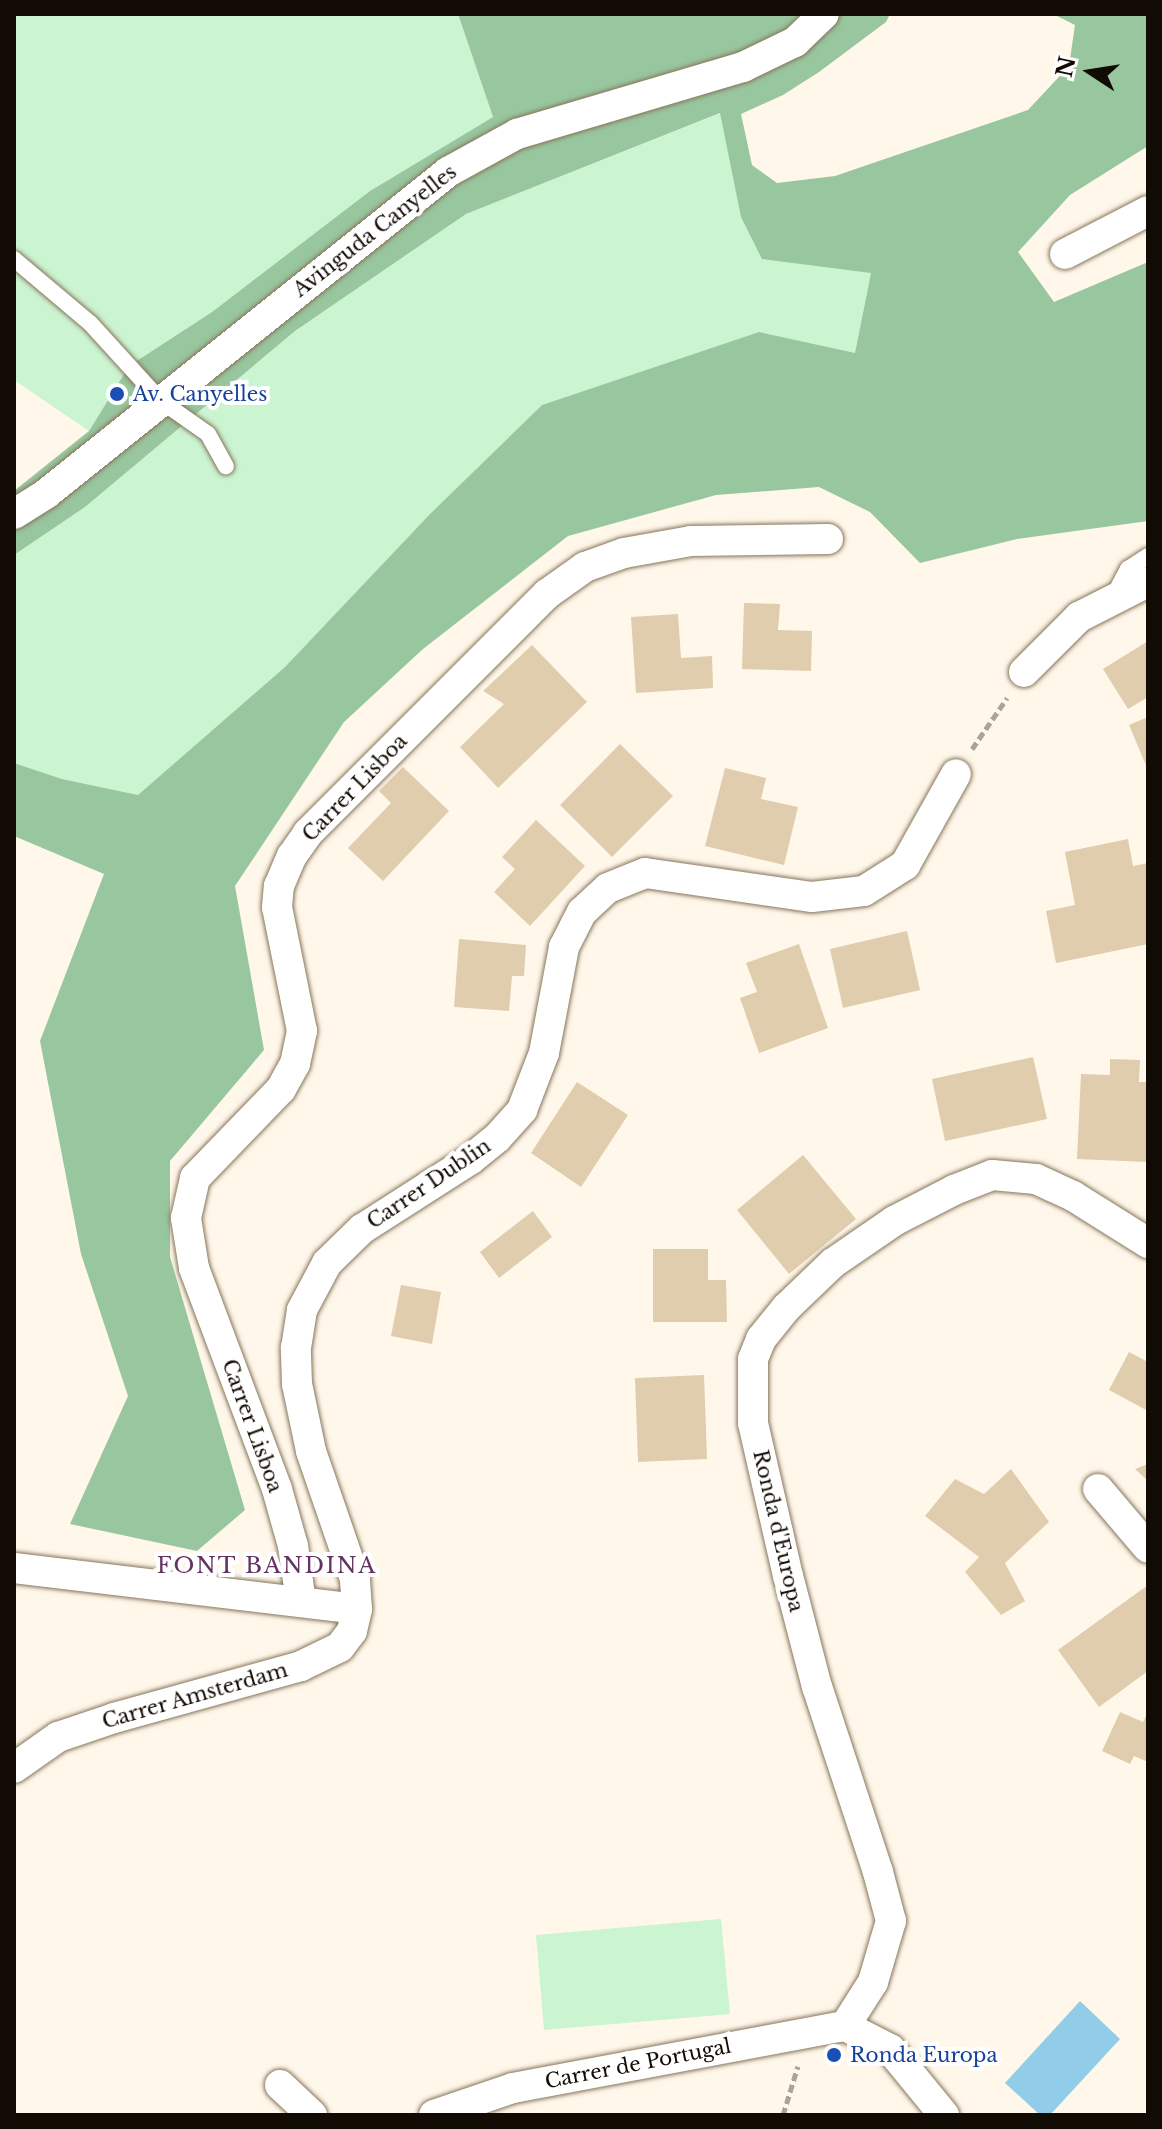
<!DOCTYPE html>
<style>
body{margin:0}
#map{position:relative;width:1162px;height:2129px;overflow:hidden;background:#fff7ea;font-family:"Libre Baskerville",serif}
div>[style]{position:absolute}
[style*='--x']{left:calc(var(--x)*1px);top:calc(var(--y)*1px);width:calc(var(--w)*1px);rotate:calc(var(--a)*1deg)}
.green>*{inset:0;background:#cbf4d1}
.forest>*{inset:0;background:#98c69f}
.water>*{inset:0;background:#91cde8}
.building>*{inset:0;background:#dfcdae}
.path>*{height:5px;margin-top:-2.5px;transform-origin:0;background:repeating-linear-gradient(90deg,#aaa397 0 8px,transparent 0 12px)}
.roads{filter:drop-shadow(0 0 2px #87765a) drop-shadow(0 0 2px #87765a)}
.lane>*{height:16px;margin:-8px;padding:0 8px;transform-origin:8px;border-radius:8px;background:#fff}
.street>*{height:30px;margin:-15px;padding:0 15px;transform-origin:15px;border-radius:15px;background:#fff}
.dots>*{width:22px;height:22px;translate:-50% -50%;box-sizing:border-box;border:4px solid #fff;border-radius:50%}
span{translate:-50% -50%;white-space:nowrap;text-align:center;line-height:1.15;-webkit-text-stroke:8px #fff;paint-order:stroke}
.street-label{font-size:20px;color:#120b03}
.transit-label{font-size:20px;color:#164399}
.left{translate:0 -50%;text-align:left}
.neighbourhood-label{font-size:22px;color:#643263;letter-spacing:2px}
.frame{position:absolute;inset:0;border:16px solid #120b03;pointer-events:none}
.north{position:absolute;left:1050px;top:32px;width:80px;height:80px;-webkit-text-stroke:6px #fff;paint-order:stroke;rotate:282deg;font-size:22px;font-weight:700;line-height:32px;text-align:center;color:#120b03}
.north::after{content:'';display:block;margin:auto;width:28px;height:36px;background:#120b03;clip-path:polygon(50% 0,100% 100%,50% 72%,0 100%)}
</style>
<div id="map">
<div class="green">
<div style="clip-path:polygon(14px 14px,458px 14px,493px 117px,370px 191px,212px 312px,129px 366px,89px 431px,14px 380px)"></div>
<div style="clip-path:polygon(721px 113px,741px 217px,871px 273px,855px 354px,759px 332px,542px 405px,430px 514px,285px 667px,138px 795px,62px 779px,14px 763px,14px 555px,85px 507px,295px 331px,466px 214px)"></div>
<div style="clip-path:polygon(721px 1919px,730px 2014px,544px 2030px,536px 1935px)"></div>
</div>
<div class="forest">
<div style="clip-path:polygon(458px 14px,890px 14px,886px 22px,819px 72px,783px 95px,741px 114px,752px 165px,777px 183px,835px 176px,1028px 110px,1069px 66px,1075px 25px,1053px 14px,1148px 14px,1148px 146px,1070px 195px,1018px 252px,1054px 302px,1148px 262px,1148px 521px,1017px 539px,920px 563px,870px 512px,819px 487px,716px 495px,568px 536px,423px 649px,344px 722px,235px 886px,264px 1050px,170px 1161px,170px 1257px,245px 1510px,197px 1551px,70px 1524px,128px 1396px,81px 1254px,40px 1041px,104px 874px,14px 836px,14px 763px,62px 779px,138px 795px,285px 667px,430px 514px,542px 405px,759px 332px,855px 353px,871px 273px,762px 259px,741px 217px,720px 113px,466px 214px,295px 331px,85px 507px,14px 555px,14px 491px,89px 431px,129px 366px,212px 312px,370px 191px,493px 117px)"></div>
</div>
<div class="water">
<div style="clip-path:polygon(1080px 2001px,1120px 2039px,1050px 2115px,1040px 2115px,1005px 2083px)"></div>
</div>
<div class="building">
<div style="clip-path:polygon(744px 603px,780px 604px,778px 630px,812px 631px,811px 671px,742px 669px)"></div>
<div style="clip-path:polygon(678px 614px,681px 658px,712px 656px,713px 688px,636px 693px,631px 617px)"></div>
<div style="clip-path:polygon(1148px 641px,1148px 697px,1128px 709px,1103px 669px)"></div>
<div style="clip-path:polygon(532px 645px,587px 702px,498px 788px,460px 747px,504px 704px,483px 691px)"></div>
<div style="clip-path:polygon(1148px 717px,1148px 770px,1129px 725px)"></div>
<div style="clip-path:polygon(620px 744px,673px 796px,612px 857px,560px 805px)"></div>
<div style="clip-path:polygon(403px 767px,449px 811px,383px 881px,348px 848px,391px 803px,379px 791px)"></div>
<div style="clip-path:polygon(725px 768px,766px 778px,761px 799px,798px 807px,784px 865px,705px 846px)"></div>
<div style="clip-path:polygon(536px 820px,585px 866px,530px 926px,494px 892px,515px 869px,502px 857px)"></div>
<div style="clip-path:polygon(1128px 839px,1133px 866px,1148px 863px,1148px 944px,1056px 963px,1046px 911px,1075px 905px,1065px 852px)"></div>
<div style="clip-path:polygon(907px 931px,920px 990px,843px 1008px,830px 949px)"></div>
<div style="clip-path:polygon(459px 939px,526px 945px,524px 976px,512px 976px,509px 1011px,454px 1007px)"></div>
<div style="clip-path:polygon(799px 944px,828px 1028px,759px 1053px,740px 998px,757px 992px,746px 963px)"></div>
<div style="clip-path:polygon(1033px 1057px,1047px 1119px,945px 1141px,932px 1079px)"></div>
<div style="clip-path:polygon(1110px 1059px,1140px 1060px,1139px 1082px,1148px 1082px,1148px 1162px,1077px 1159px,1081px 1074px,1110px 1075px)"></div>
<div style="clip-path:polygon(577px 1082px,628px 1115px,581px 1187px,531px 1153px)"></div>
<div style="clip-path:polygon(803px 1155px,856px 1219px,789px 1274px,737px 1210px)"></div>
<div style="clip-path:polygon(533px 1211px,552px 1237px,499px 1278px,480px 1252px)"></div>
<div style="clip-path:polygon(653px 1249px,708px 1249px,708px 1280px,726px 1280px,727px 1322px,653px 1322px)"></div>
<div style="clip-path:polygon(401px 1285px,441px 1292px,432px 1344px,391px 1336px)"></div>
<div style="clip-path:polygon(1129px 1352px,1148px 1362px,1148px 1411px,1109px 1390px)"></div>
<div style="clip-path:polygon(704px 1375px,707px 1459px,638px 1462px,635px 1378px)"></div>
<div style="clip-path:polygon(1148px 1464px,1148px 1481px,1135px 1469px)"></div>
<div style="clip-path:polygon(1011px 1469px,1049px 1522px,1005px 1563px,1025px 1601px,1001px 1615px,965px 1572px,979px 1557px,925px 1516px,955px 1479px,984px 1494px)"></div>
<div style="clip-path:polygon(1148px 1585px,1148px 1671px,1099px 1707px,1058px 1650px)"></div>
<div style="clip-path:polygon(1120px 1712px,1143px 1722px,1148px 1712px,1148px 1762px,1134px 1756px,1130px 1764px,1102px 1751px)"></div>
</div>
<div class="path">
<div style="--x:972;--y:749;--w:62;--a:-55.5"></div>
<div style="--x:783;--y:2115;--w:51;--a:-73"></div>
</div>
<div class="roads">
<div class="lane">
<div style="--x:14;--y:259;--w:99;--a:40.1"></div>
<div style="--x:90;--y:323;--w:105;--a:47.7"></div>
<div style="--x:161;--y:401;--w:57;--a:35.1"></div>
<div style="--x:208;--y:434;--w:37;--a:61"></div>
<div style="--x:1113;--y:597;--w:32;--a:-62"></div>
<div style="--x:1128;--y:569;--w:24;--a:-33"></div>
</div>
<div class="street">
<div style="--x:1065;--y:254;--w:93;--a:-27.4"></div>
<div style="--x:14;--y:514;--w:39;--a:-32"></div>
<div style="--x:47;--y:493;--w:514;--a:-38.68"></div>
<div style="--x:448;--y:172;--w:79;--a:-28.8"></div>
<div style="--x:517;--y:134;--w:236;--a:-16.5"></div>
<div style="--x:743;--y:67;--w:58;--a:-25.7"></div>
<div style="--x:795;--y:42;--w:40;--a:-44"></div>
<div style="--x:1024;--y:672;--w:78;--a:-45"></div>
<div style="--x:1079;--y:617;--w:77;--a:-26.9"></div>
<div style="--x:1098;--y:1489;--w:77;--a:49.7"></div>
<div style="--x:14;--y:1568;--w:345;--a:6.8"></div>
<div style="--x:301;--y:1602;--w:57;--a:-98.1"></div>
<div style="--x:293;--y:1546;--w:59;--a:-105.7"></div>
<div style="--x:277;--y:1489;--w:236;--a:-110.6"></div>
<div style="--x:194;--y:1268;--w:51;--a:-99.1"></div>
<div style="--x:186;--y:1218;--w:41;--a:-77.3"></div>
<div style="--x:195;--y:1178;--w:124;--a:-46"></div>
<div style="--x:281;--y:1089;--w:29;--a:-61"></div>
<div style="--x:295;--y:1064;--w:34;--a:-78"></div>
<div style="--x:302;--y:1031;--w:126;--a:-101.4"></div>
<div style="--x:277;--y:907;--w:21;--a:-85"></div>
<div style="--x:279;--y:886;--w:33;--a:-67"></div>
<div style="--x:292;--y:856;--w:28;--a:-55"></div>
<div style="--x:308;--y:833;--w:338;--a:-45"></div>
<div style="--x:547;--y:594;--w:47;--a:-35.4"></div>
<div style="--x:585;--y:567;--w:41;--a:-19.7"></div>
<div style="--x:624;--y:553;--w:68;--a:-10.2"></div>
<div style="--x:691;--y:541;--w:137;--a:-0.8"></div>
<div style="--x:14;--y:1768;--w:54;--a:-35.2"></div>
<div style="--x:58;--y:1737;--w:59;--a:-18.7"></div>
<div style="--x:114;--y:1718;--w:194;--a:-15.5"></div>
<div style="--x:301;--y:1666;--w:43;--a:-26"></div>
<div style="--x:340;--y:1647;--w:20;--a:-53"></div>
<div style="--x:352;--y:1631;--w:23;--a:-77"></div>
<div style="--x:357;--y:1609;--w:30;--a:-94"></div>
<div style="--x:355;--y:1579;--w:135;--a:-109"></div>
<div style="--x:311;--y:1451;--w:68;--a:-101.8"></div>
<div style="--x:297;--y:1384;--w:36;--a:-92"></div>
<div style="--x:296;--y:1348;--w:38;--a:-81"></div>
<div style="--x:302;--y:1310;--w:53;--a:-62"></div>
<div style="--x:327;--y:1263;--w:49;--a:-44.2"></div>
<div style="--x:362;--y:1229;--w:130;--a:-32.7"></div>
<div style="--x:471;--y:1159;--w:33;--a:-39"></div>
<div style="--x:497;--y:1138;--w:38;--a:-48"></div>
<div style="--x:522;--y:1110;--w:61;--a:-68.9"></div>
<div style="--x:544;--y:1053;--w:108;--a:-79.3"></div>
<div style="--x:564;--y:947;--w:39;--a:-63"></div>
<div style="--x:582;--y:912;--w:35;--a:-43"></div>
<div style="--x:608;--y:888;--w:40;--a:-22"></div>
<div style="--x:645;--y:873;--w:169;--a:8.2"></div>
<div style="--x:812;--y:897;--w:52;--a:-6.6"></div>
<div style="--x:864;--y:891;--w:49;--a:-32.4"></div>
<div style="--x:905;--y:865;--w:104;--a:-60.7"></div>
<div style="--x:280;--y:2085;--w:44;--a:43.2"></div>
<div style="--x:434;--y:2115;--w:83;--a:-18.9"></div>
<div style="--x:513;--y:2088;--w:338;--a:-10.6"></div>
<div style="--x:944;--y:2115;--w:85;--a:-129.3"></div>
<div style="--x:890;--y:2049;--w:51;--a:-152.9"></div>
<div style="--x:845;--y:2026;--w:52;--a:-57.5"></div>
<div style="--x:873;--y:1982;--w:64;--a:-73.6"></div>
<div style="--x:891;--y:1921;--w:51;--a:-104.9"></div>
<div style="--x:878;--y:1872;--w:195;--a:-108.2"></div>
<div style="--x:817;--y:1687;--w:115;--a:-104.6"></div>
<div style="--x:788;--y:1576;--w:157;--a:-102.9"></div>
<div style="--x:753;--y:1423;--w:64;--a:-90"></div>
<div style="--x:753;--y:1359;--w:22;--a:-68"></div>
<div style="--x:761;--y:1339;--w:40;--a:-51"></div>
<div style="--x:786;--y:1308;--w:65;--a:-43.8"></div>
<div style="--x:833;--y:1263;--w:74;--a:-34.5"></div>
<div style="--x:894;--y:1221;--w:68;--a:-27.3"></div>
<div style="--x:954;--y:1190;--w:41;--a:-21.5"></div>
<div style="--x:992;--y:1175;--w:44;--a:5.2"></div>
<div style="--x:1036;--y:1179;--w:41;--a:24.7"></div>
<div style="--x:1073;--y:1196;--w:89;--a:32.1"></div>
</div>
</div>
<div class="dots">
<div style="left:117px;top:394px;background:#1a4fb4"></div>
<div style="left:834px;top:2055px;background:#1a4fb4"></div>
</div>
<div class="street-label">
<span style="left:375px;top:231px;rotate:-38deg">Avinguda Canyelles</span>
<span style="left:355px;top:788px;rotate:-46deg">Carrer Lisboa</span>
<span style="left:429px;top:1184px;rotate:-34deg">Carrer Dublin</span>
<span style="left:252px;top:1426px;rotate:70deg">Carrer Lisboa</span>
<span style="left:778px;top:1531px;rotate:77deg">Ronda d'Europa</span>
<span style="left:195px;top:1696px;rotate:-16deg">Carrer Amsterdam</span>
<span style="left:638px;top:2064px;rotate:-11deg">Carrer de Portugal</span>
</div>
<div class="transit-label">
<span class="left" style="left:133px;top:394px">Av. Canyelles</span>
<span class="left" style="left:850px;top:2055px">Ronda Europa</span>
</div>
<div class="neighbourhood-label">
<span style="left:267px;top:1566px">FONT BANDINA</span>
</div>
<div class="frame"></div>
<div class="north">N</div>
</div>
